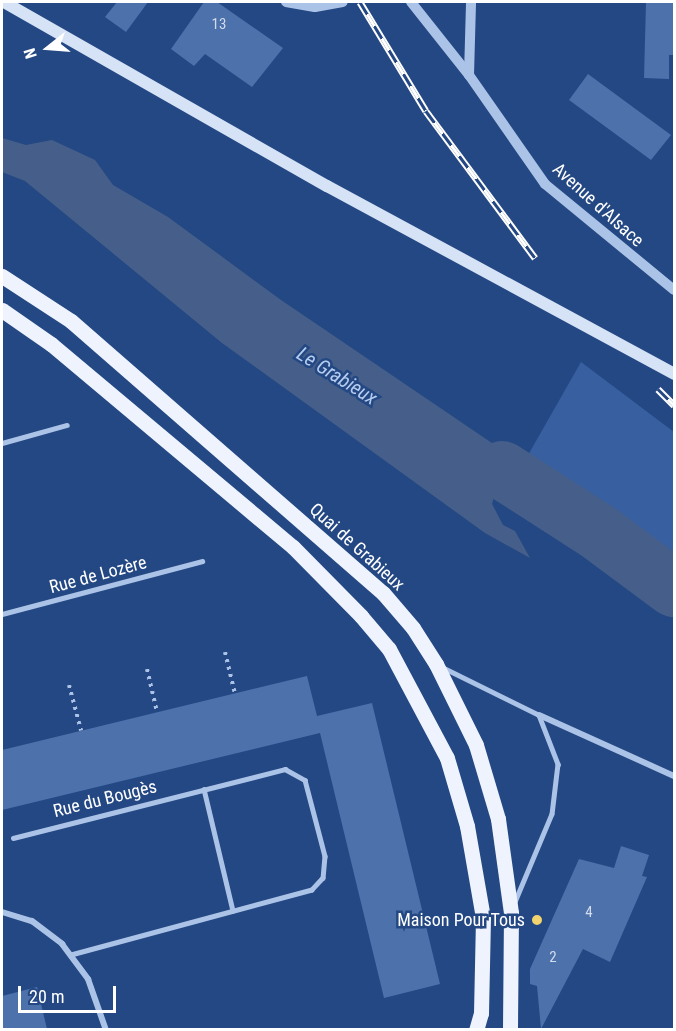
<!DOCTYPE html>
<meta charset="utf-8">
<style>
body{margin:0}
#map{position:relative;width:676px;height:1031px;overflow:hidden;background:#244883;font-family:"Roboto Condensed",sans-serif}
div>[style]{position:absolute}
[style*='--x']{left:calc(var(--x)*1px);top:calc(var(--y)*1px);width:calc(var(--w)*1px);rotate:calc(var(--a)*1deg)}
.green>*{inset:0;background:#3860a0}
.water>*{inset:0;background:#455f8a}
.river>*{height:58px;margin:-29px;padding:0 29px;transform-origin:29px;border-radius:29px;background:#455f8a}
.building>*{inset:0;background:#4c71ab}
.path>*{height:4px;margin-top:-2px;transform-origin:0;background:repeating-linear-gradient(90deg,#acc3e8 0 3px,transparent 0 7.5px)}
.service>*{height:4.5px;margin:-2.25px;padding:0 2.25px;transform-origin:2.25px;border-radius:2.25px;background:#acc3e8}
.minor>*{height:6px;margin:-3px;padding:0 3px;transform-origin:3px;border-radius:3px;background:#acc3e8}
.tertiary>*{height:10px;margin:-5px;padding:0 5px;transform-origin:5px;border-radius:5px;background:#acc3e8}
.secondary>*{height:12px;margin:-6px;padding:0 6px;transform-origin:6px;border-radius:6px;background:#d6e2f6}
.primary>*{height:15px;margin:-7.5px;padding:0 7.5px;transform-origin:7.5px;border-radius:7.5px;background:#eef3fd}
.rail>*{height:7px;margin-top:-3.5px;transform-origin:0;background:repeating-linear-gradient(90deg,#244883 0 14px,#fff 0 28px);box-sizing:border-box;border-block:2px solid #fff}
.dots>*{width:16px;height:16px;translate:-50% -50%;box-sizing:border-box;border:3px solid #244883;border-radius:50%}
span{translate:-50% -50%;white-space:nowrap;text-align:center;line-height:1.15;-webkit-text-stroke:5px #244883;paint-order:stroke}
.number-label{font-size:15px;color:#d2dcea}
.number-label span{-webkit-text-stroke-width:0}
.street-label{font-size:18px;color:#fff}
.poi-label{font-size:18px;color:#fff}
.right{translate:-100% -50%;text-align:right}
.water-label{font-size:20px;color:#b7cdef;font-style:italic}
.frame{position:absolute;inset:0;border:3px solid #fff;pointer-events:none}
.north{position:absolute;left:18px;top:18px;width:60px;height:60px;-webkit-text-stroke:4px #244883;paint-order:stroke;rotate:253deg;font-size:16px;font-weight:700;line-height:24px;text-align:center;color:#fff}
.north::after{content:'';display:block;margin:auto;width:21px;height:27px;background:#fff;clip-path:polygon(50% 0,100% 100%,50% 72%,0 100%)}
.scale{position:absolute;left:18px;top:986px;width:98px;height:27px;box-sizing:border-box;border:3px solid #fff;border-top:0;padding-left:8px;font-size:18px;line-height:21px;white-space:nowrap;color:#fff;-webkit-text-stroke:4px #244883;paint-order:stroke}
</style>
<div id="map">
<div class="green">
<div style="clip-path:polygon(581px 362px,674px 432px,674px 552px,523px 464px)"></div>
</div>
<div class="water">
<div style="clip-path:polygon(2px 138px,26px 145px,52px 140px,95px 160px,113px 185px,168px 217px,281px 300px,523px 464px,571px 514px,514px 493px,494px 496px,492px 504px,503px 525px,515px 531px,530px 558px,485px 533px,222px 343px,25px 181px,2px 172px)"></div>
</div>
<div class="river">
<div style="--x:502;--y:470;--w:113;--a:32.7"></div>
<div style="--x:597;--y:531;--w:96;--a:36.5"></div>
</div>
<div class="building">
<div style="clip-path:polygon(117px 2px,148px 2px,126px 32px,105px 17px)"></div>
<div style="clip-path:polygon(204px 2px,217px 2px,283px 48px,252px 87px,205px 54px,194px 66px,171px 49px)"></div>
<div style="clip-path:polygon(646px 2px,675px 2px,675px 55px,669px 55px,669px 79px,644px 78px)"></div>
<div style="clip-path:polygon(588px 74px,671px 135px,651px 160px,569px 100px)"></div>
<div style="clip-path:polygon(307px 676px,317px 716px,372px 703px,440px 984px,384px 998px,320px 733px,2px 810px,2px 750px)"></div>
<div style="clip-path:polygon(621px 846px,649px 855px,642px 876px,647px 877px,610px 962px,583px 949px,541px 1029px,537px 986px,530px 984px,530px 969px,579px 859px,614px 868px)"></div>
<div style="clip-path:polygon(37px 987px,47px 1029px,2px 1029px,2px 996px)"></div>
</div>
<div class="path">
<div style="--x:225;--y:652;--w:43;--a:76.6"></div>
<div style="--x:147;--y:669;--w:44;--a:76.9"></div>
<div style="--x:69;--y:685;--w:47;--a:75.1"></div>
</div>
<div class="service">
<div style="--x:2;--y:443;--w:67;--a:-15.5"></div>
<div style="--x:2;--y:614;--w:207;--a:-14.8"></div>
<div style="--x:442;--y:667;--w:108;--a:26.3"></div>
<div style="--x:539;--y:715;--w:53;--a:68.8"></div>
<div style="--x:558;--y:764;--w:50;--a:96.8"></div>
<div style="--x:552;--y:814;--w:95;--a:112.8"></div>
<div style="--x:204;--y:789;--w:125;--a:76.6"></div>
<div style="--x:13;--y:838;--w:281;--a:-14.2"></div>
<div style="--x:285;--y:769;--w:23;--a:29"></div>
<div style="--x:305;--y:780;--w:79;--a:75.3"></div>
<div style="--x:325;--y:856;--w:22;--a:95"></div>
<div style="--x:323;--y:878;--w:16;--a:133"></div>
<div style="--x:312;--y:890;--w:250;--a:164.9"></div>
</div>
<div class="minor">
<div style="--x:539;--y:715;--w:148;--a:24.3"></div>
<div style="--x:2;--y:912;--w:31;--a:17"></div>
<div style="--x:32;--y:921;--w:38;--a:37"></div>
<div style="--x:62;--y:944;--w:44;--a:53.4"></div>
<div style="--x:88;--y:979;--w:54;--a:70.6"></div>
</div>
<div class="tertiary">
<div style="--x:286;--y:2;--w:29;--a:10"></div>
<div style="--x:315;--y:7;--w:28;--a:-10"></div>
<div style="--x:411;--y:2;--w:93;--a:51.5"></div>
<div style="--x:469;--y:75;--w:133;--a:55.1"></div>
<div style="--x:545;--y:184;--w:167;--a:39.4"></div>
<div style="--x:469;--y:75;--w:73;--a:-88.4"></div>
</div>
<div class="secondary">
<div style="--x:4;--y:2;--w:372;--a:29.7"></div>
<div style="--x:327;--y:186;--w:395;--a:28.4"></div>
</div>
<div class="primary">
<div style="--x:2;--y:276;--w:82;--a:33.1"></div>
<div style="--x:71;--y:321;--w:414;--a:41.1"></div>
<div style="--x:383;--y:593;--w:46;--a:49.4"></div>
<div style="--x:413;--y:628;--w:43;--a:57.4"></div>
<div style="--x:436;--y:664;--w:90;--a:63.7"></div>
<div style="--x:476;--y:745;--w:77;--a:73.4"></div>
<div style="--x:498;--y:819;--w:95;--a:82.1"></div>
<div style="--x:511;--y:913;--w:117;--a:90.5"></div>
<div style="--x:2;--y:310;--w:60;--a:34.8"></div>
<div style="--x:51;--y:344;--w:316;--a:40"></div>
<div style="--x:293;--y:547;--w:97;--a:45.4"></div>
<div style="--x:361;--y:616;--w:43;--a:49.7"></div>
<div style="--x:389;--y:649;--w:123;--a:62"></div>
<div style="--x:447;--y:758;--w:71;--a:73.6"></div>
<div style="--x:467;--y:826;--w:93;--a:80.1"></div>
<div style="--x:483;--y:918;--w:95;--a:91.2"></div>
<div style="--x:481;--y:1013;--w:18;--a:106"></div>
</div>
<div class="rail">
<div style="--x:360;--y:2;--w:127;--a:58.8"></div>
<div style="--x:426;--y:111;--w:183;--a:53.4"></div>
<div style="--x:658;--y:389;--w:23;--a:45"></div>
</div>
<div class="dots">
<div style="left:537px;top:920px;background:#f2d46f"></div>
</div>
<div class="number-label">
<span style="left:219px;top:25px">13</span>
<span style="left:589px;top:913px">4</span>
<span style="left:553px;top:958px">2</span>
</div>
<div class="street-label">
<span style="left:598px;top:205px;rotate:42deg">Avenue d'Alsace</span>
<span style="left:357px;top:547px;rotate:42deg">Quai de Grabieux</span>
<span style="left:98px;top:575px;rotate:-15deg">Rue de Lozère</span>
<span style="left:105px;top:799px;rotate:-14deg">Rue du Bougès</span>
</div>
<div class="poi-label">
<span class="right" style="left:525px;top:920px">Maison Pour Tous</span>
</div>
<div class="water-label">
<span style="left:337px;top:376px;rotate:32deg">Le Grabieux</span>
</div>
<div class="frame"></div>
<div class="north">N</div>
<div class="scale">20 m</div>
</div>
